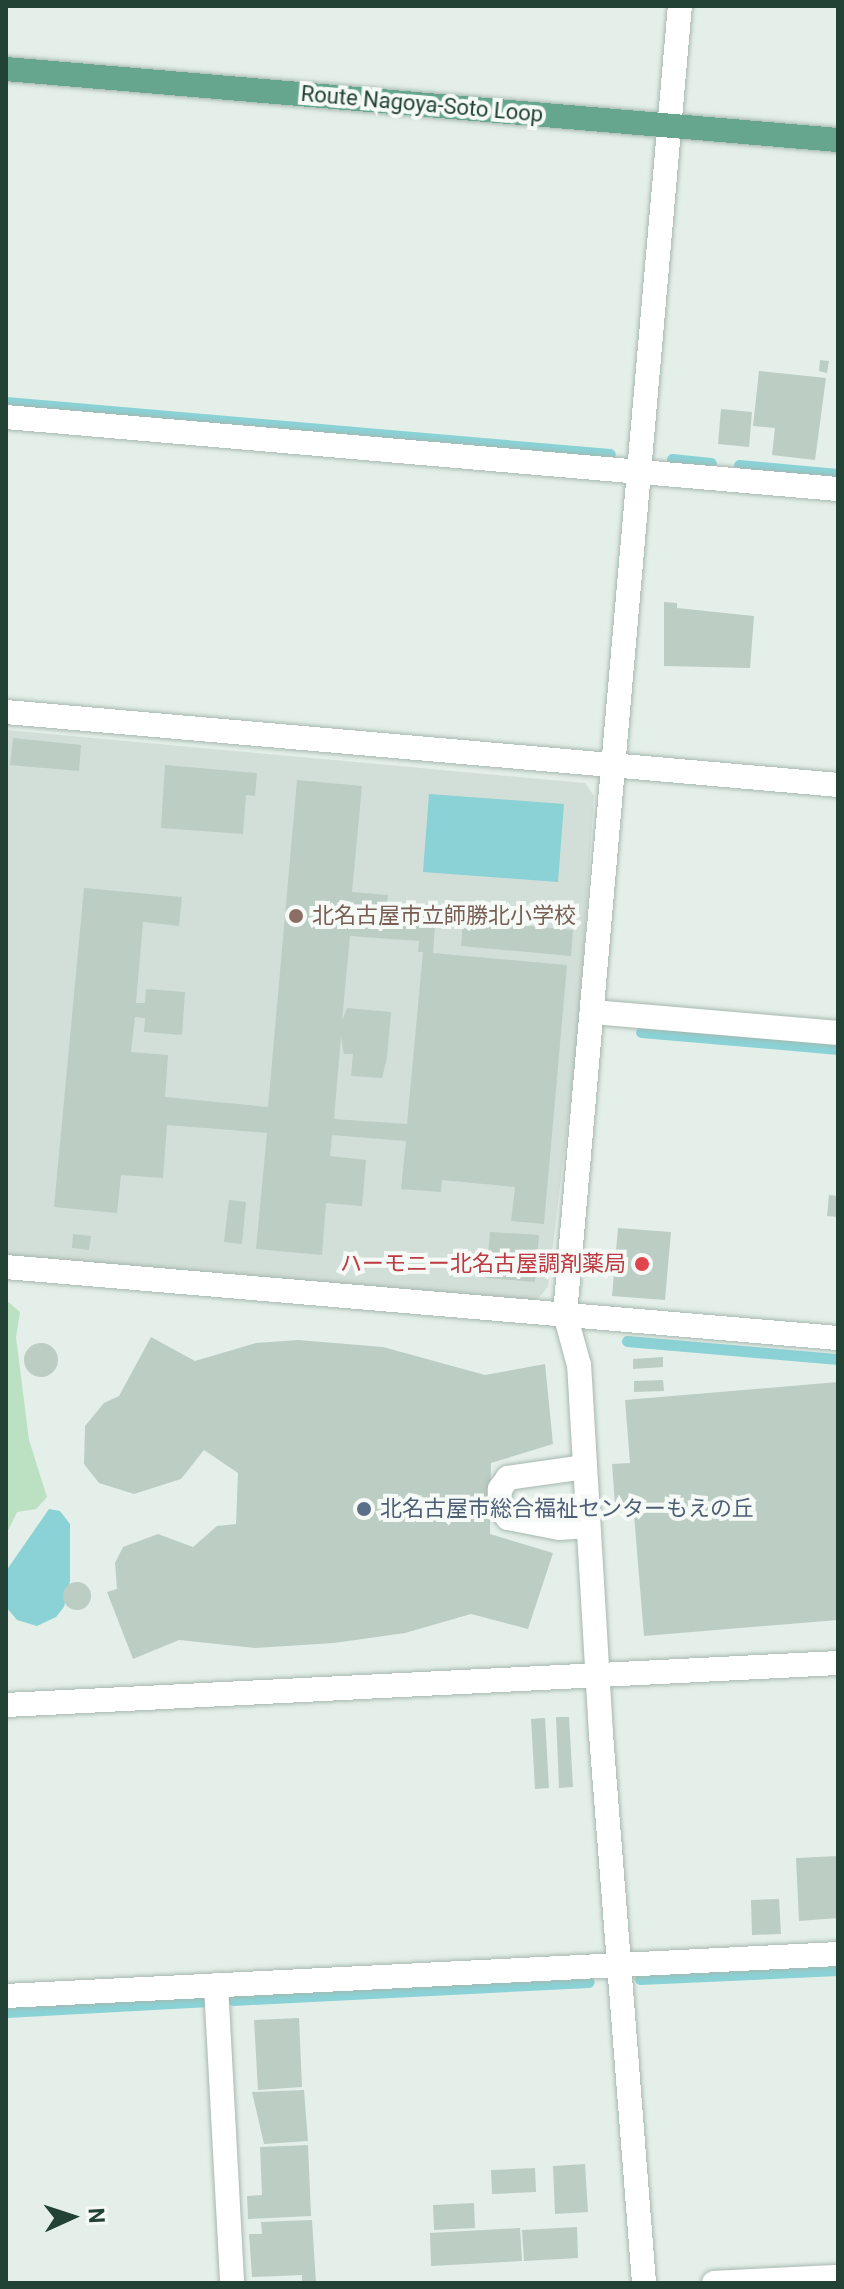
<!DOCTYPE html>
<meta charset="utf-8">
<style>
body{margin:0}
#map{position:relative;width:844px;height:2289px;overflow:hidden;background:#e4efe9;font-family:Roboto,"Noto Sans JP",sans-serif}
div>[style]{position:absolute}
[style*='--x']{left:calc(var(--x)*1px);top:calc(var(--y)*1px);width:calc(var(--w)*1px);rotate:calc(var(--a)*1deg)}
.built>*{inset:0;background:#d2dfd8}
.green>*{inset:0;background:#bce1c2}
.water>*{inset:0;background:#8ad2d6}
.stream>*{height:11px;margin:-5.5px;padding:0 5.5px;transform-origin:5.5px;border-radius:5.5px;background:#8ad2d6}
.building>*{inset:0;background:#bccdc4}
.round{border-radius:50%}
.roads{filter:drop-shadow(0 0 2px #a6b8b0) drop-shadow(0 0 2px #a6b8b0)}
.minor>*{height:24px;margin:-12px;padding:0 12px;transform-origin:12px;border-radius:12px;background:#fff}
.major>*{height:24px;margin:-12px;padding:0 12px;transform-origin:12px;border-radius:12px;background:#66a68f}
.dots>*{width:22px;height:22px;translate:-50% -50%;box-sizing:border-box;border:4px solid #f5faf7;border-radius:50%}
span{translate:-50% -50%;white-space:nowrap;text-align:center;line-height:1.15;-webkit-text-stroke:8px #f5faf7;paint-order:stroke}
.street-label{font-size:22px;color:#224236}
.education-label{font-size:22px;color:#785e54}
.left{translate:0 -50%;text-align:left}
.health-label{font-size:22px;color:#be3a42}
.right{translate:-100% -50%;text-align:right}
.service-label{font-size:22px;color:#4e5e75}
.frame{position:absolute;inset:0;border:8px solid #224236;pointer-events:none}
.north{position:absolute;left:32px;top:2177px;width:80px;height:80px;-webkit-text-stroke:6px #f5faf7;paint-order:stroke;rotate:87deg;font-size:22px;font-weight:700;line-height:32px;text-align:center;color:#224236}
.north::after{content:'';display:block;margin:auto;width:28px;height:36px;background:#224236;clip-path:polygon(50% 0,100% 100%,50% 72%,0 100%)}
</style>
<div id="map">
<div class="built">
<div style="clip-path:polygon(6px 730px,585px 783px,594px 796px,578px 1036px,548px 1287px,535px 1302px,6px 1255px)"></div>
</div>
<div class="green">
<div style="clip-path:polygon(6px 1300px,20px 1312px,16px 1337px,29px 1440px,47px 1497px,36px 1509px,17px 1512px,6px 1535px)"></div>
</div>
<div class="water">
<div style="clip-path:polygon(429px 794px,564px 804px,558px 882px,423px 872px)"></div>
<div style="clip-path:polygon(49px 1509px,60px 1511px,70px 1524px,70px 1581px,64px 1607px,56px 1617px,37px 1626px,17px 1620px,6px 1607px,6px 1571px)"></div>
</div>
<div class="stream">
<div style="--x:6;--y:402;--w:606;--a:4.92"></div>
<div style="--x:672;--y:459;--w:39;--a:6"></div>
<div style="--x:739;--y:465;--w:99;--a:5.2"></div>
<div style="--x:641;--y:1032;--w:198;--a:4.9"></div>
<div style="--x:627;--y:1341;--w:212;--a:4.9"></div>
<div style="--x:640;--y:1979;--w:198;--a:-2.6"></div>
<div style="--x:233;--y:2000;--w:356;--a:-2.9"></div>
<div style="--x:6;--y:2012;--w:203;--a:-3.1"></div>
</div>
<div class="building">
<div style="clip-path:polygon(820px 360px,829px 361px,827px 373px,819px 371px)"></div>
<div style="clip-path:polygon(759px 371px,826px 378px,815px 460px,772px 455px,775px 428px,753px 426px)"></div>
<div style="clip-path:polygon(721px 409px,752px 412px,749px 447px,718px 444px)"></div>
<div style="clip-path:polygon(664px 602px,677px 603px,677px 608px,754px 616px,750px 668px,664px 666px)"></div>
<div style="clip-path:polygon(13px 738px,81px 745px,79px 771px,10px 765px)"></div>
<div style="clip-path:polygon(165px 765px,257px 773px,255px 796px,246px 795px,243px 834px,161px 828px)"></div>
<div style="clip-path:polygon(evenodd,297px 780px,362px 786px,352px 892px,388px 895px,385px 921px,435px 926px,433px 953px,567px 965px,544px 1224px,511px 1221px,515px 1187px,442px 1180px,441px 1192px,401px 1189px,406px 1141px,332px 1135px,330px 1156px,366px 1160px,362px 1206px,326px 1203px,322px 1255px,256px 1249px,267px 1133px,167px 1125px,163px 1178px,121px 1175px,117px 1213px,54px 1207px,84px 888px,182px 897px,179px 926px,143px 922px,136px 1003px,145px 1003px,146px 989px,185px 992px,182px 1035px,144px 1032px,145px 1018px,135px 1017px,131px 1052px,168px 1055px,165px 1097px,268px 1107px,297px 780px,350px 936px,419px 941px,418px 952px,423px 952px,407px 1124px,334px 1119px,341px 1037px,344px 1054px,353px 1054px,351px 1076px,382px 1078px,387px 1058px,391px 1012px,347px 1008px,342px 1021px,350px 936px)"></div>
<div style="clip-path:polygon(463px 920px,573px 930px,571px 956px,461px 946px)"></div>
<div style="clip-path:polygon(829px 1195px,838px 1196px,838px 1217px,827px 1216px)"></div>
<div style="clip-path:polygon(229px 1200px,246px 1202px,242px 1244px,224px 1242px)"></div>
<div style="clip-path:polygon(618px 1228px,671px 1232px,665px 1300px,612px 1296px)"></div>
<div style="clip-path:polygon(490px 1232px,539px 1235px,535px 1282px,486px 1278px)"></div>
<div style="clip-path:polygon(73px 1234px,91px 1236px,89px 1250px,72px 1248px)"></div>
<div style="clip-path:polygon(151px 1337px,195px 1361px,256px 1343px,298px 1340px,383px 1347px,485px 1375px,545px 1364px,553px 1444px,491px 1463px,490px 1534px,553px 1553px,528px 1629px,471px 1614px,405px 1633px,334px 1643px,255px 1648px,179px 1640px,133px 1659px,107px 1592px,117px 1589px,115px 1563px,123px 1547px,158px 1534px,193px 1547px,217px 1526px,236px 1524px,238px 1473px,204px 1450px,181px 1479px,134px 1494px,99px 1483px,84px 1464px,85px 1426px,104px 1403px,119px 1396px)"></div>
<div class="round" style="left:24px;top:1343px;width:34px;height:34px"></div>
<div style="clip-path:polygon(663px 1357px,663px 1367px,633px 1369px,633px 1359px)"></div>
<div style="clip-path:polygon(663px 1380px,664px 1391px,634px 1392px,634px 1381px)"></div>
<div style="clip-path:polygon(838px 1382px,838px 1620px,644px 1636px,633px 1503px,615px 1504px,612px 1464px,630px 1463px,625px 1400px)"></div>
<div class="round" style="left:63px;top:1582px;width:28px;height:28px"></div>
<div style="clip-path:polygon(556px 1717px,569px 1717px,573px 1787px,559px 1788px)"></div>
<div style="clip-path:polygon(545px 1718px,549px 1788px,535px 1789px,531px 1719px)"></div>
<div style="clip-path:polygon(838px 1856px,838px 1918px,799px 1921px,796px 1858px)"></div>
<div style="clip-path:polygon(779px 1899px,781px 1934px,752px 1935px,751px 1900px)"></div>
<div style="clip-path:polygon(299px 2018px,302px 2087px,258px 2090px,254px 2020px)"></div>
<div style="clip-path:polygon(304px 2090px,308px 2141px,264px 2144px,252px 2092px)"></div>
<div style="clip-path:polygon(308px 2145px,311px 2216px,248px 2219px,247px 2196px,262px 2195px,260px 2147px)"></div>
<div style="clip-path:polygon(585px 2164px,588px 2212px,555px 2214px,553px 2166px)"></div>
<div style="clip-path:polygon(535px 2168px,536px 2192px,492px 2194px,491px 2170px)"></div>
<div style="clip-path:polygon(474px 2203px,475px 2228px,434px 2230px,433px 2205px)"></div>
<div style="clip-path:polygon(312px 2220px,316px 2283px,302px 2283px,302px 2275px,252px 2277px,249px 2234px,262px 2234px,261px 2222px)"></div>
<div style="clip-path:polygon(577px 2227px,578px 2258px,524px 2261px,522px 2230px)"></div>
<div style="clip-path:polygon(520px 2228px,522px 2261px,431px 2266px,430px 2233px)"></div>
</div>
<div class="roads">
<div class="minor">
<div style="--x:6;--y:417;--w:835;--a:4.95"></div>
<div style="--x:6;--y:712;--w:835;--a:5.01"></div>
<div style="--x:593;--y:1012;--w:246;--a:4.9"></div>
<div style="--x:6;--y:1267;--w:835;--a:4.88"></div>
<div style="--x:585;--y:1467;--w:78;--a:171.9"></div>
<div style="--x:508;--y:1478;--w:14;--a:126"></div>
<div style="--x:500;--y:1489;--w:17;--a:93"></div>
<div style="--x:499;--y:1506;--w:15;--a:53"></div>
<div style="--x:508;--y:1518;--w:52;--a:11.1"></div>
<div style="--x:559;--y:1528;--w:29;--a:-4"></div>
<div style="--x:6;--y:1705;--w:833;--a:-2.89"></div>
<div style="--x:216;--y:1985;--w:298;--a:86.9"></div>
<div style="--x:6;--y:1996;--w:833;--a:-2.89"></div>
<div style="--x:644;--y:2283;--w:551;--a:-94.48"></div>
<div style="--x:601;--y:1734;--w:370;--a:-93.4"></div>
<div style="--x:579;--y:1365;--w:53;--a:-105.4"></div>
<div style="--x:565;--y:1314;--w:1313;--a:-84.98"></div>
<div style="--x:714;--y:2283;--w:124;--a:-2.8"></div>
</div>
<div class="major">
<div style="--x:6;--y:69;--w:835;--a:4.88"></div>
</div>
</div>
<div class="dots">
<div style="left:296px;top:916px;background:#8d6e63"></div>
<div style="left:642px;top:1264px;background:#e0444e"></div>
<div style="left:364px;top:1509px;background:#5c6f8a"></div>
</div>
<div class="street-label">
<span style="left:422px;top:104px;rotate:5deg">Route Nagoya-Soto Loop</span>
</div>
<div class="education-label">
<span class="left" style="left:312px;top:916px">北名古屋市立師勝北小学校</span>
</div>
<div class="health-label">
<span class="right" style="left:626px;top:1264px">ハーモニー北名古屋調剤薬局</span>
</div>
<div class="service-label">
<span class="left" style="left:380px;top:1509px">北名古屋市総合福祉センターもえの丘</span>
</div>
<div class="frame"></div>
<div class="north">N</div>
</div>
